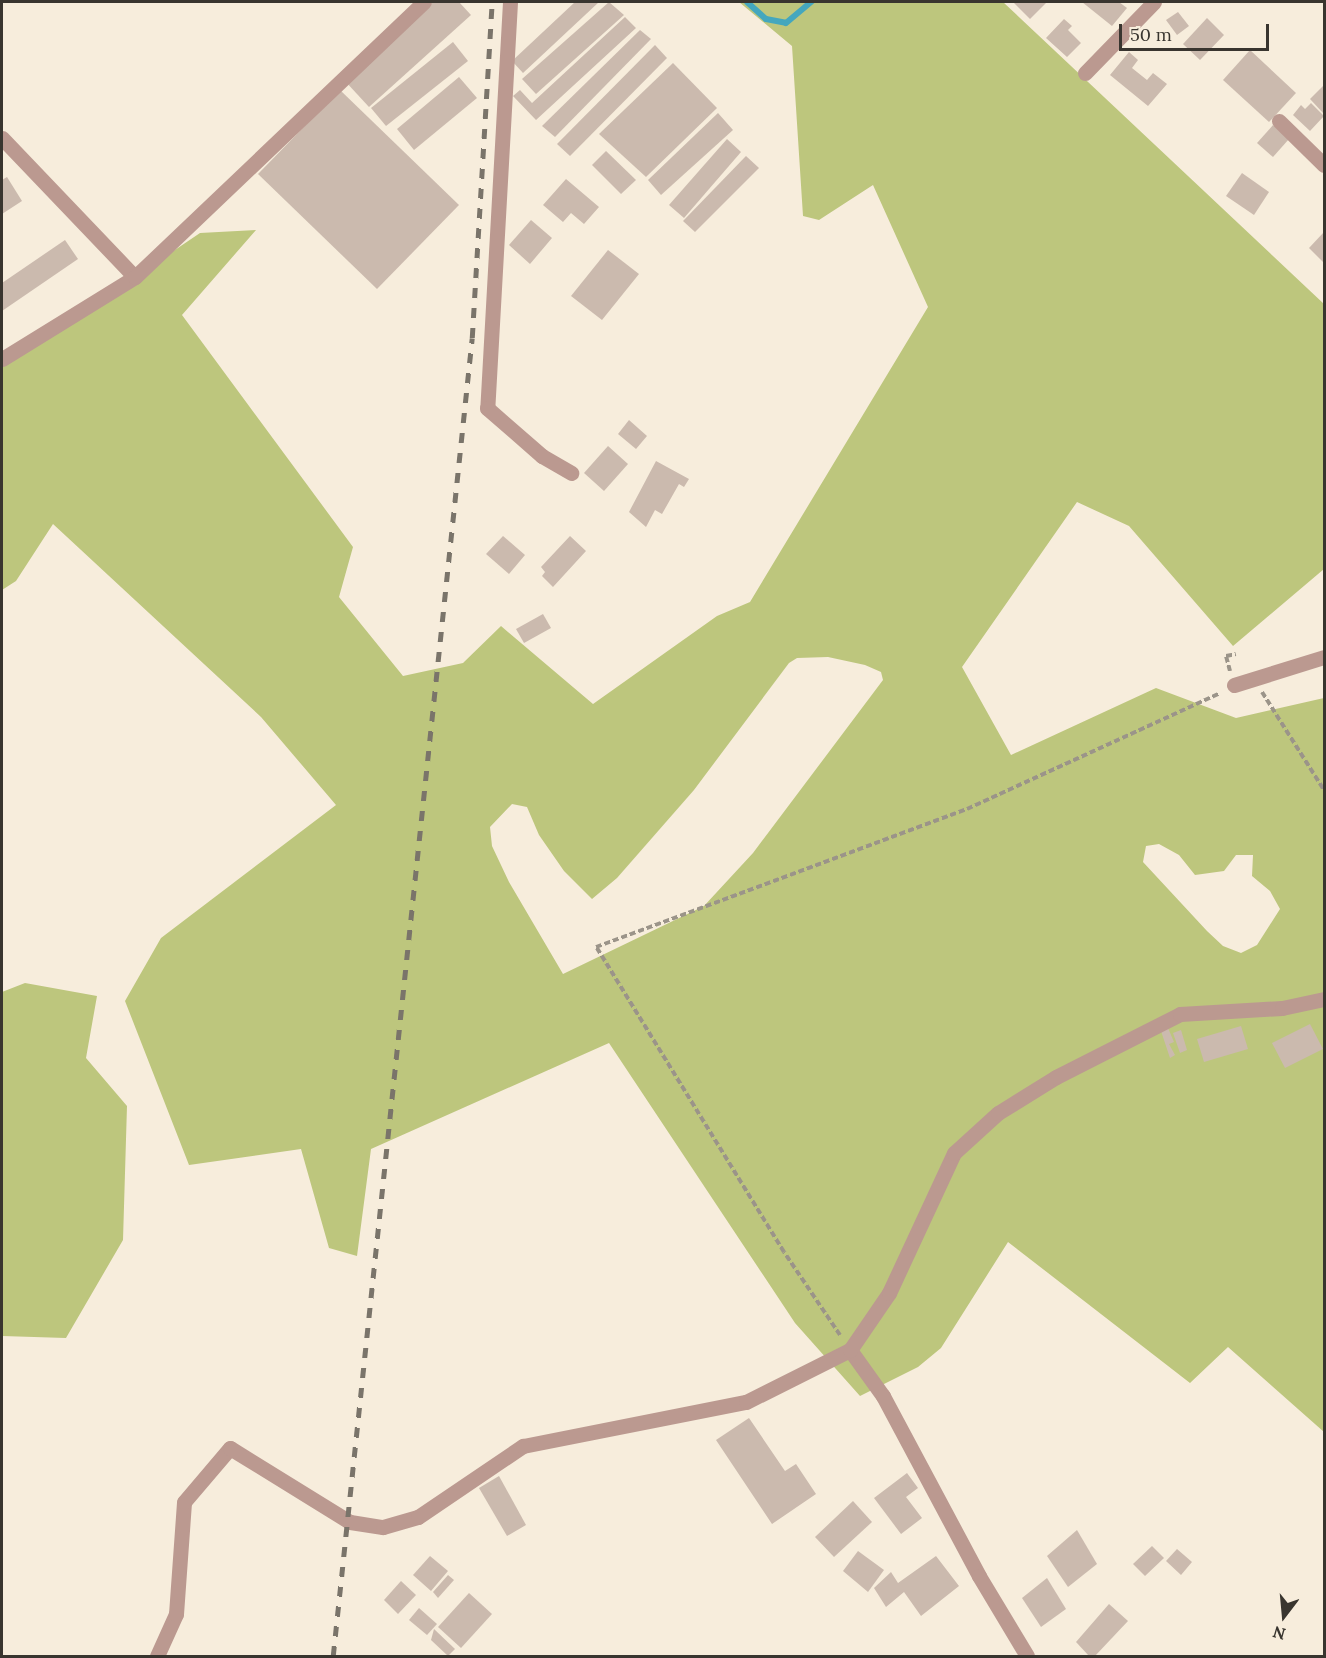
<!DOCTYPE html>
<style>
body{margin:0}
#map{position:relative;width:1326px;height:1658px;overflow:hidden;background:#f7eddc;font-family:Lora,serif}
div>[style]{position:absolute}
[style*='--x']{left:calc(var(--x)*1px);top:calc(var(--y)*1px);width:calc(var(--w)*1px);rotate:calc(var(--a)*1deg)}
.forest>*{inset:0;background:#bdc67d}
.stream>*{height:6px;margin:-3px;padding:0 3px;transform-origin:3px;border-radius:3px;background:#44a7be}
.building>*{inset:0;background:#cbbaae}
.path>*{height:4px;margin-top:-2px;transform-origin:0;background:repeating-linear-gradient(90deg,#9b9489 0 6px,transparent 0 9px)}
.minor>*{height:15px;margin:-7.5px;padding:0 7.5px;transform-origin:7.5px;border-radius:7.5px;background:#bb9990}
.rail>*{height:4.5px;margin-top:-2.25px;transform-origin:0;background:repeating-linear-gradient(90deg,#7a746a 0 10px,transparent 0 20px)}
span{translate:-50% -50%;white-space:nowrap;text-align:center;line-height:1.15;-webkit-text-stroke:4.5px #f7eddc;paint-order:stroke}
.frame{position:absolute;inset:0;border:3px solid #39352f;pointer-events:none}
.north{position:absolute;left:1254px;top:1586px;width:60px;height:60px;-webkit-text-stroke:4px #f7eddc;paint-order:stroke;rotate:196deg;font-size:16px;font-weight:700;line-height:24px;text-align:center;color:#39352f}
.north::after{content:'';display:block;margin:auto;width:21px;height:27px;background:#39352f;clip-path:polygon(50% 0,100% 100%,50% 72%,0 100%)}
.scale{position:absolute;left:1119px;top:24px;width:150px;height:27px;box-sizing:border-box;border:3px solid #39352f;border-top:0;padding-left:8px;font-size:18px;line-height:21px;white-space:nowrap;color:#39352f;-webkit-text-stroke:4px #f7eddc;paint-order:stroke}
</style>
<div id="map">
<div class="forest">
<div style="clip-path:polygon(evenodd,739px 2px,1003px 2px,1324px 304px,1324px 569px,1233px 646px,1129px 526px,1077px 502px,962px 667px,1011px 755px,1156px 688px,1236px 718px,1324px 698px,1324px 1432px,1228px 1347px,1190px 1383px,1008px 1242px,941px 1348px,918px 1367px,860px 1396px,795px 1323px,609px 1043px,371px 1149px,357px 1256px,329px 1248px,301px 1149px,189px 1165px,125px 1001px,161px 938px,336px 805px,261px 717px,53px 524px,16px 581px,2px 590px,2px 367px,200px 233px,256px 230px,182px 315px,353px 547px,339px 597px,403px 676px,463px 663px,501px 626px,593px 704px,717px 616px,750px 602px,928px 307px,873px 185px,819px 220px,803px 216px,792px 46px,739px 2px,828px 657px,865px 665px,881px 672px,883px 680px,753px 853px,704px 906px,563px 974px,509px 882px,492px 846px,490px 827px,512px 804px,527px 807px,539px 835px,564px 871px,592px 899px,617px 878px,694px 790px,789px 663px,797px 658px,828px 657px,739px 2px,1159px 844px,1179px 855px,1195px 875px,1224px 871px,1236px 855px,1253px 855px,1252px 876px,1270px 891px,1280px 909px,1257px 945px,1241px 953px,1223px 946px,1207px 931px,1143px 862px,1146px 846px,1159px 844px)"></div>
<div style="clip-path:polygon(25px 983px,97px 996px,86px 1058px,127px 1106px,123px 1240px,66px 1338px,2px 1336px,2px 992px)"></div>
</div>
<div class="stream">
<div style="--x:747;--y:2;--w:25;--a:42"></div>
<div style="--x:766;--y:19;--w:20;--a:11"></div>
<div style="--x:786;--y:23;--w:33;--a:-40"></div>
</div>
<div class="building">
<div style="clip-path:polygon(433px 2px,459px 2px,471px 15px,369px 107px,345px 81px)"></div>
<div style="clip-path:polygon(575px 2px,599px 2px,523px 73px,512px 61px)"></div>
<div style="clip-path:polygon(609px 2px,624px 15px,536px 94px,522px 79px)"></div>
<div style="clip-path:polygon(1013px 2px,1047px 2px,1030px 19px)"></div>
<div style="clip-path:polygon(1082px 2px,1119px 2px,1127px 8px,1112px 26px)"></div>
<div style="clip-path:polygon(1178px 12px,1189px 26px,1177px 35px,1166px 20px)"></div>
<div style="clip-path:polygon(625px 17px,636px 28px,536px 120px,513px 96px,520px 90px,532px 103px)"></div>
<div style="clip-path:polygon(1207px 18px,1224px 35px,1200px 60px,1183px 44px)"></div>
<div style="clip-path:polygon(1064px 19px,1072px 26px,1068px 30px,1081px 43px,1067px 57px,1046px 38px)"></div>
<div style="clip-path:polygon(640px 30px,651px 39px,555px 137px,542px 126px)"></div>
<div style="clip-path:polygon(453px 42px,468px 61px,386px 126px,371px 108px)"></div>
<div style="clip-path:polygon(655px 45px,667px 58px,570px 156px,557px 144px)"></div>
<div style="clip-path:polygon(1250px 50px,1296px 93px,1269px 122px,1223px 80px)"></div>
<div style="clip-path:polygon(1129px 52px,1138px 60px,1132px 68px,1147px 80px,1153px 73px,1167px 84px,1148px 106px,1110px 75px)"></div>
<div style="clip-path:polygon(673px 63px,717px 108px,646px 177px,599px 134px)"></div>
<div style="clip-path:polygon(459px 77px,477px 98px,414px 150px,397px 129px)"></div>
<div style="clip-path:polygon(1324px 85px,1324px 114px,1310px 99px)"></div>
<div style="clip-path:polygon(340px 90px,459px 205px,377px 289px,258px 174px)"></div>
<div style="clip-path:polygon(1311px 103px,1324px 116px,1310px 131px,1293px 115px,1301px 105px,1305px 109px)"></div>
<div style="clip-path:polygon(718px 113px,733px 130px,661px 195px,648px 180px)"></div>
<div style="clip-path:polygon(1273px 125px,1289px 139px,1273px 157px,1257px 143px)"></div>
<div style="clip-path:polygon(727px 139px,741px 152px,684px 218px,669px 205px)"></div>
<div style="clip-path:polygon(606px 151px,636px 180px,621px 194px,592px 165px)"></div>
<div style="clip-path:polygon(746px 156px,759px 168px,695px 232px,683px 221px)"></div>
<div style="clip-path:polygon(1242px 173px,1269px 192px,1254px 215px,1226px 196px)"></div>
<div style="clip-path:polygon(7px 177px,22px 201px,2px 214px,2px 180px)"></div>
<div style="clip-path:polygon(566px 179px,599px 207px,584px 224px,571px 213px,563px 222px,543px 205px)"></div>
<div style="clip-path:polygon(531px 220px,552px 238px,530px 264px,509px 245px)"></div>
<div style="clip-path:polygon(1324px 232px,1324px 263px,1309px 248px)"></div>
<div style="clip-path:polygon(65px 240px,78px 259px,2px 311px,2px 283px)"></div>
<div style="clip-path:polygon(608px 250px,639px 274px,602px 320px,571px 296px)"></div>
<div style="clip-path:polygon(629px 420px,647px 436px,636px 449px,618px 434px)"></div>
<div style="clip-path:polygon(608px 446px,628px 464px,604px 491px,584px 473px)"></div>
<div style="clip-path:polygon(656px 461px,689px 479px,684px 487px,679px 484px,662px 514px,655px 510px,646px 527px,629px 512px)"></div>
<div style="clip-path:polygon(503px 536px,525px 555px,509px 574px,486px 554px)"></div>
<div style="clip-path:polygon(570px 536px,586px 551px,553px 587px,542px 576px,545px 572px,541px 567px)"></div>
<div style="clip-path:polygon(543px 614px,551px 628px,524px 643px,516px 629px)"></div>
<div style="clip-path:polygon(1310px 1024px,1323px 1049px,1285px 1068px,1272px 1043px)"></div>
<div style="clip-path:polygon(1241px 1026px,1248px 1049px,1204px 1062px,1197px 1039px)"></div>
<div style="clip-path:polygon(1168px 1028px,1174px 1042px,1169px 1044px,1175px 1055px,1170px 1058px,1161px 1031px)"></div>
<div style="clip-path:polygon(1181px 1030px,1187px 1050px,1180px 1053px,1173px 1033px)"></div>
<div style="clip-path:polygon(749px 1418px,785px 1471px,796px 1464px,816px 1494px,772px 1524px,716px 1440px)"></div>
<div style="clip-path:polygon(907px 1473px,918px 1488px,906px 1497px,922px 1518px,901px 1534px,874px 1498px)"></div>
<div style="clip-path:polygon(499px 1476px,526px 1525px,507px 1536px,479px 1488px)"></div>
<div style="clip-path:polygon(853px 1501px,872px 1522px,834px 1557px,815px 1537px)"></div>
<div style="clip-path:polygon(1077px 1530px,1097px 1564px,1068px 1587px,1047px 1556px)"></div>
<div style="clip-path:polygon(1152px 1546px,1164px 1558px,1145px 1576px,1133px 1564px)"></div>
<div style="clip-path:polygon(1177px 1549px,1192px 1562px,1181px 1575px,1166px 1561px)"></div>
<div style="clip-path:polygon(858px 1551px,884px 1570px,868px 1592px,843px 1571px)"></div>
<div style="clip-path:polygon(430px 1556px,448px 1571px,431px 1591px,413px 1575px)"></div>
<div style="clip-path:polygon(936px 1556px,959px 1586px,921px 1616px,904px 1592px,886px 1607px,874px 1588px,891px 1572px,898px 1583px)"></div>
<div style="clip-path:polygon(448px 1575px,454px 1580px,438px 1598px,433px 1592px)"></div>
<div style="clip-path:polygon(1047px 1578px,1066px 1609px,1041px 1627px,1022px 1598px)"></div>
<div style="clip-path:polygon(401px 1581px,416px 1595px,398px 1614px,384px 1600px)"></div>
<div style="clip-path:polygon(469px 1593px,492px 1614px,461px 1648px,438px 1627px)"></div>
<div style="clip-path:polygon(1109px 1604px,1128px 1621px,1095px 1656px,1089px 1656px,1076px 1642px)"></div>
<div style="clip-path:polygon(419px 1608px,437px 1624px,427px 1635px,409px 1620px)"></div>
<div style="clip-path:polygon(434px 1629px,455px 1649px,448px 1656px,431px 1640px)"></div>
</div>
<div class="path">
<div style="--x:1230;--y:671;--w:16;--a:-105"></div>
<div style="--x:1226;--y:656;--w:10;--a:-11"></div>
<div style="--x:1262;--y:692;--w:116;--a:57.7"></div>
<div style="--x:840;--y:1335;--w:100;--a:-124"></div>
<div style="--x:784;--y:1252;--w:358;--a:-121.6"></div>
<div style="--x:596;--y:947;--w:396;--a:-20.4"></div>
<div style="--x:967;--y:809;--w:278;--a:-24.6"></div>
</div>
<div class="minor">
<div style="--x:510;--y:2;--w:407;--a:93.2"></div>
<div style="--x:487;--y:408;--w:73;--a:41.1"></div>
<div style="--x:542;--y:456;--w:34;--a:30"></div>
<div style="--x:1085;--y:73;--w:99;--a:-45.8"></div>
<div style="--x:1279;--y:121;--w:63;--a:44.4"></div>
<div style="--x:2;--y:138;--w:192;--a:46.3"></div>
<div style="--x:2;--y:359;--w:156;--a:-31.7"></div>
<div style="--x:135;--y:277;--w:399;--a:-43.6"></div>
<div style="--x:1234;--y:685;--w:94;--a:-17.3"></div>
<div style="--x:850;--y:1350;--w:57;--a:54.3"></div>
<div style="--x:883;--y:1396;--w:204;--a:61.9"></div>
<div style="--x:979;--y:1576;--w:93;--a:59"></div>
<div style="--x:157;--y:1656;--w:46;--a:-65.7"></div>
<div style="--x:176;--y:1614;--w:112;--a:-85.9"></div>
<div style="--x:184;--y:1502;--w:71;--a:-49.6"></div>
<div style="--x:230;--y:1448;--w:141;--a:31.7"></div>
<div style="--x:350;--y:1522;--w:33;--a:9"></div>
<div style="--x:383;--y:1527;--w:36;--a:-16"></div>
<div style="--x:418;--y:1517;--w:127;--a:-34.1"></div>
<div style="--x:523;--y:1446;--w:227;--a:-11.2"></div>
<div style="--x:746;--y:1402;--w:116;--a:-26.6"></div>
<div style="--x:850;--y:1350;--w:69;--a:-55.6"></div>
<div style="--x:889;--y:1293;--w:154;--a:-65.1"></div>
<div style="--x:954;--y:1153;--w:59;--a:-42.3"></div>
<div style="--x:998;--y:1113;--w:68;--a:-31.8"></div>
<div style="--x:1056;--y:1077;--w:139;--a:-26.9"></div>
<div style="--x:1180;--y:1014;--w:102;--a:-3.4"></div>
<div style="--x:1282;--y:1008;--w:43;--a:-12.1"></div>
</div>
<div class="rail">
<div style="--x:333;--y:1656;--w:1325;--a:-83.98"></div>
<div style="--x:472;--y:338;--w:337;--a:-86.6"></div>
</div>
<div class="frame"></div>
<div class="north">N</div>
<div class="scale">50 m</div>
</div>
